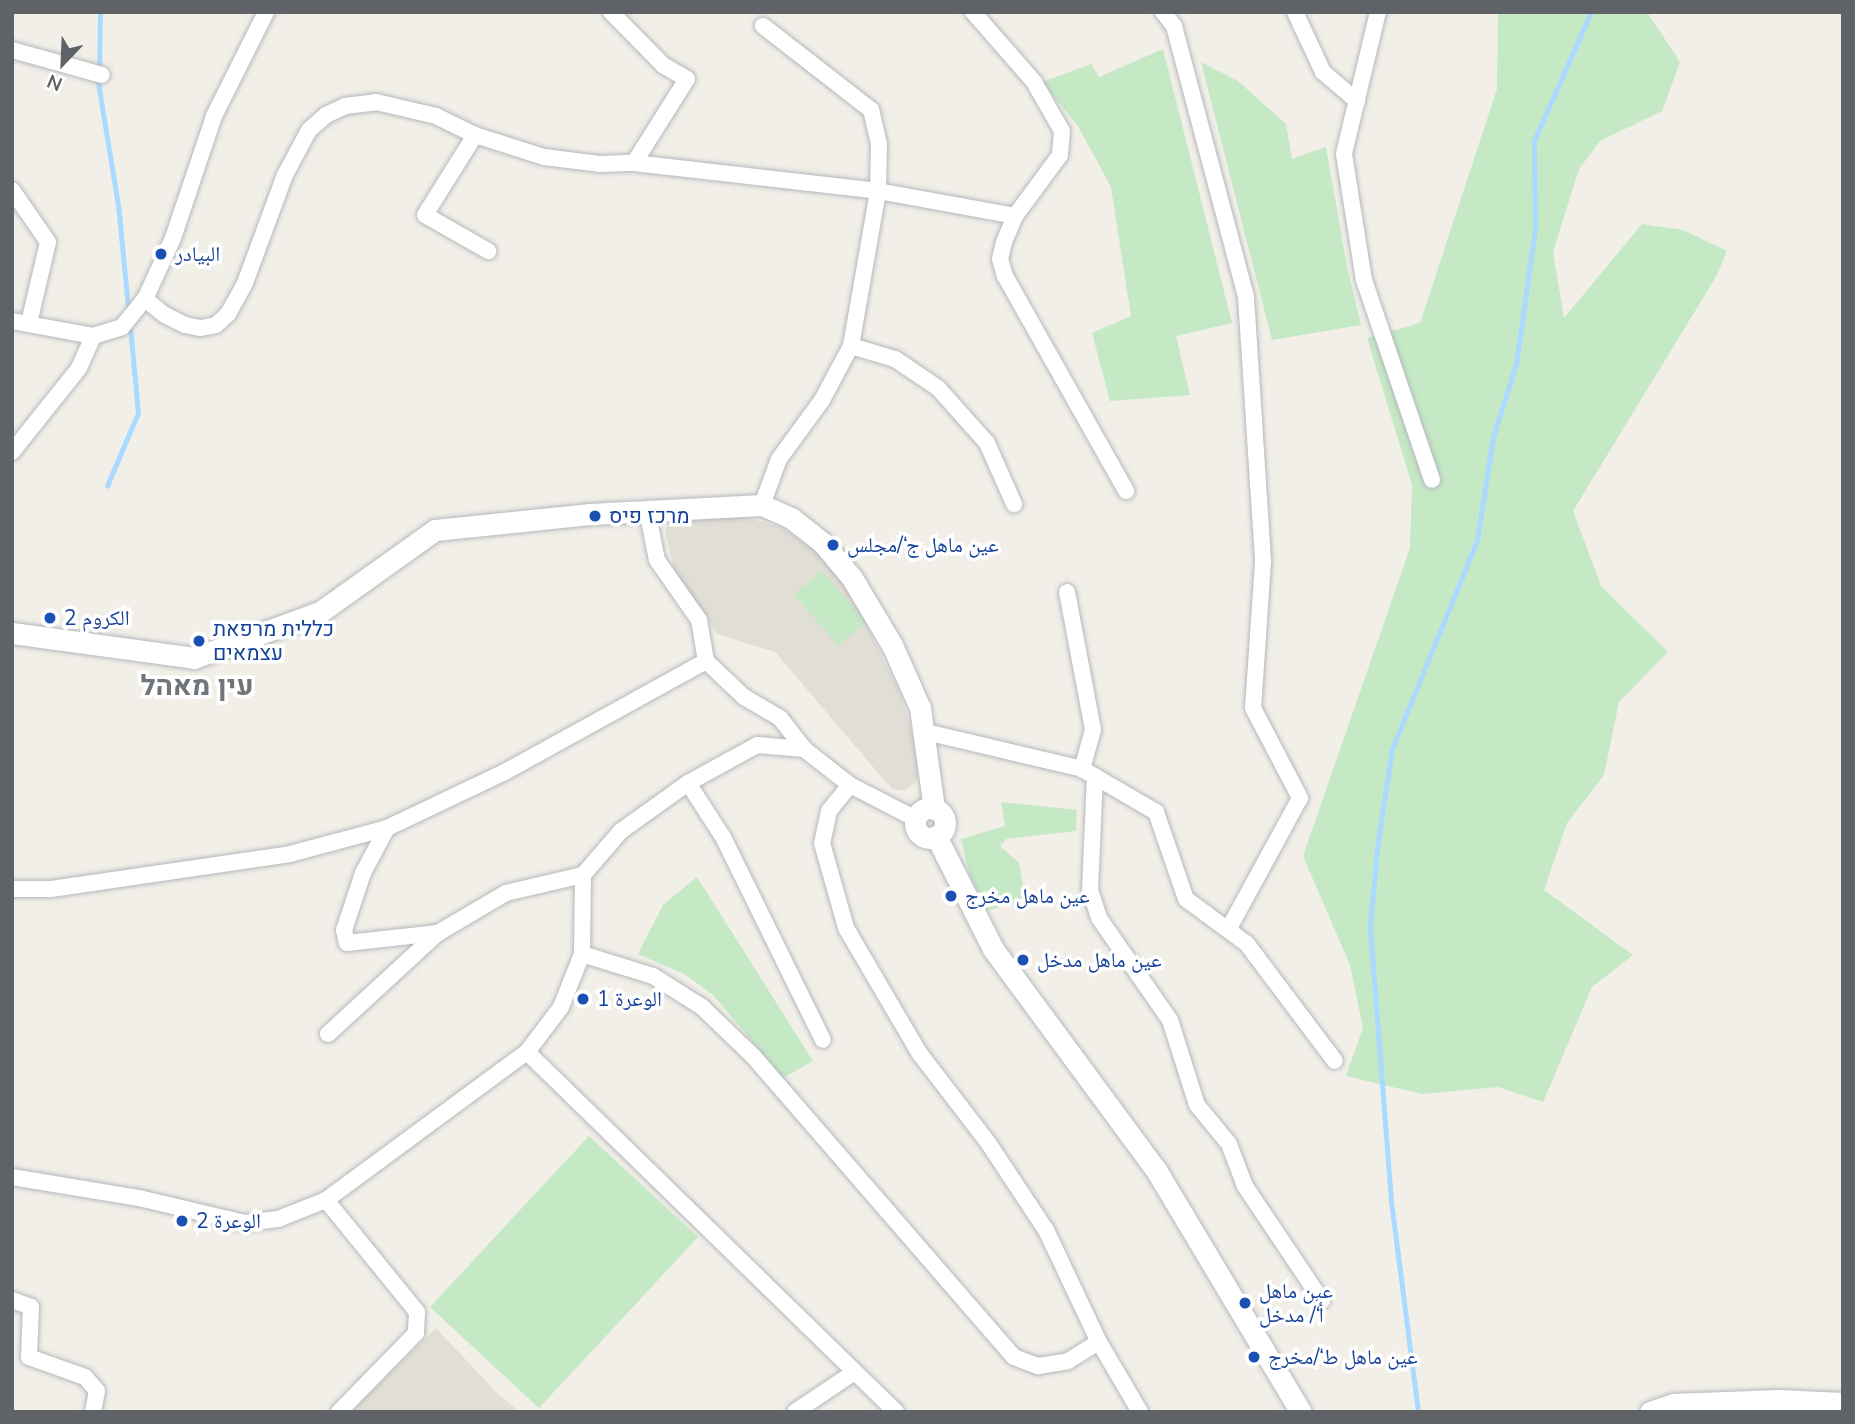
<!DOCTYPE html>
<meta charset="utf-8">
<style>
body{margin:0}
#map{position:relative;width:1855px;height:1424px;overflow:hidden;background:#f1efe8;font-family:"Nunito Sans","Noto Naskh Arabic",Heebo,sans-serif}
div>[style]{position:absolute}
[style*='--x']{left:calc(var(--x)*1px);top:calc(var(--y)*1px);width:calc(var(--w)*1px);rotate:calc(var(--a)*1deg)}
.education>*{inset:0;background:#e1ded6}
.green>*{inset:0;background:#c5e8c5}
.stream>*{height:4.5px;margin:-2.25px;padding:0 2.25px;transform-origin:2.25px;border-radius:2.25px;background:#aadaff}
.roads{filter:drop-shadow(0 0 2px #b5b8bc) drop-shadow(0 0 2px #b5b8bc)}
.minor>*{height:16px;margin:-8px;padding:0 8px;transform-origin:8px;border-radius:8px;background:#fff}
.tertiary>*{height:21px;margin:-10.5px;padding:0 10.5px;transform-origin:10.5px;border-radius:10.5px;background:#fff}
.tertiary>.ring{margin:-10.5px;padding:0;box-sizing:content-box;background:none;border:21px solid #fff;border-radius:50%}
.dots>*{width:19px;height:19px;translate:-50% -50%;box-sizing:border-box;border:4px solid #fff;border-radius:50%}
span{translate:-50% -50%;white-space:nowrap;text-align:center;line-height:1.15;-webkit-text-stroke:7px #fff;paint-order:stroke}
.transit-label{font-size:21px;color:#164399}
.left{translate:0 -50%;text-align:left}
.district-label{font-size:28px;color:#70757a;font-weight:700}
.frame{position:absolute;inset:0;border:14px solid #5f6368;pointer-events:none}
.north{position:absolute;left:28px;top:28px;width:70px;height:70px;-webkit-text-stroke:5px #fff;paint-order:stroke;rotate:203deg;font-size:19px;font-weight:700;line-height:28px;text-align:center;color:#5f6368}
.north::after{content:'';display:block;margin:auto;width:24px;height:32px;background:#5f6368;clip-path:polygon(50% 0,100% 100%,50% 72%,0 100%)}
</style>
<div id="map">
<div class="education">
<div style="clip-path:polygon(745px 517px,781px 527px,814px 550px,851px 593px,901px 696px,913px 736px,918px 774px,916px 782px,905px 791px,892px 789px,775px 652px,717px 634px,701px 607px,676px 576px,665px 532px,670px 518px)"></div>
<div style="clip-path:polygon(436px 1328px,498px 1394px,520px 1412px,351px 1412px)"></div>
</div>
<div class="green">
<div style="clip-path:polygon(1498px 12px,1647px 12px,1680px 62px,1662px 111px,1600px 141px,1579px 169px,1553px 252px,1564px 318px,1642px 224px,1683px 230px,1727px 251px,1717px 275px,1573px 511px,1601px 586px,1668px 652px,1619px 702px,1604px 775px,1567px 823px,1544px 890px,1633px 955px,1592px 987px,1543px 1102px,1498px 1087px,1422px 1094px,1346px 1076px,1363px 1028px,1350px 965px,1303px 856px,1410px 548px,1412px 485px,1367px 338px,1420px 323px,1497px 89px)"></div>
<div style="clip-path:polygon(1163px 49px,1232px 323px,1176px 336px,1190px 395px,1110px 401px,1092px 333px,1131px 316px,1111px 187px,1078px 126px,1042px 82px,1091px 64px,1099px 77px)"></div>
<div style="clip-path:polygon(1201px 62px,1238px 81px,1286px 124px,1292px 159px,1326px 147px,1347px 266px,1361px 325px,1272px 340px)"></div>
<div style="clip-path:polygon(822px 571px,866px 622px,838px 646px,794px 594px)"></div>
<div style="clip-path:polygon(1001px 802px,1077px 810px,1076px 831px,1006px 839px,1000px 846px,1019px 863px,1025px 899px,987px 911px,969px 873px,961px 839px,1005px 826px)"></div>
<div style="clip-path:polygon(697px 877px,813px 1061px,783px 1078px,714px 996px,686px 975px,638px 954px,663px 905px)"></div>
<div style="clip-path:polygon(589px 1136px,698px 1237px,539px 1408px,430px 1307px)"></div>
</div>
<div class="stream">
<div style="--x:99;--y:71;--w:59;--a:-89"></div>
<div style="--x:98;--y:79;--w:132;--a:80.8"></div>
<div style="--x:119;--y:209;--w:104;--a:84.5"></div>
<div style="--x:107;--y:486;--w:79;--a:-67"></div>
<div style="--x:138;--y:413;--w:87;--a:-95.3"></div>
<div style="--x:1418;--y:1412;--w:213;--a:-97.3"></div>
<div style="--x:1391;--y:1201;--w:274;--a:-94.4"></div>
<div style="--x:1370;--y:928;--w:80;--a:-85"></div>
<div style="--x:1377;--y:848;--w:100;--a:-81.4"></div>
<div style="--x:1392;--y:749;--w:225;--a:-67.8"></div>
<div style="--x:1477;--y:541;--w:105;--a:-81.3"></div>
<div style="--x:1493;--y:437;--w:77;--a:-72.5"></div>
<div style="--x:1516;--y:364;--w:137;--a:-82"></div>
<div style="--x:1535;--y:228;--w:87;--a:-90.7"></div>
<div style="--x:1534;--y:141;--w:141;--a:-66.2"></div>
</div>
<div class="roads">
<div class="minor">
<div style="--x:973;--y:12;--w:93;--a:48.9"></div>
<div style="--x:1034;--y:82;--w:56;--a:60.3"></div>
<div style="--x:1062;--y:131;--w:24;--a:95"></div>
<div style="--x:1060;--y:155;--w:76;--a:126.4"></div>
<div style="--x:1015;--y:216;--w:28;--a:113"></div>
<div style="--x:1004;--y:242;--w:17;--a:103"></div>
<div style="--x:1000;--y:259;--w:18;--a:74"></div>
<div style="--x:1005;--y:276;--w:247;--a:60.6"></div>
<div style="--x:1163;--y:12;--w:18;--a:52"></div>
<div style="--x:1174;--y:26;--w:280;--a:75.1"></div>
<div style="--x:1246;--y:297;--w:266;--a:86.3"></div>
<div style="--x:1263;--y:562;--w:146;--a:93.9"></div>
<div style="--x:1253;--y:708;--w:102;--a:62.4"></div>
<div style="--x:1300;--y:798;--w:150;--a:118.6"></div>
<div style="--x:1295;--y:12;--w:66;--a:65"></div>
<div style="--x:1323;--y:72;--w:45;--a:40.5"></div>
<div style="--x:1378;--y:12;--w:146;--a:103.5"></div>
<div style="--x:1344;--y:154;--w:128;--a:81"></div>
<div style="--x:1364;--y:280;--w:211;--a:71.2"></div>
<div style="--x:12;--y:50;--w:93;--a:15.5"></div>
<div style="--x:475;--y:135;--w:72;--a:17.7"></div>
<div style="--x:544;--y:157;--w:56;--a:7.1"></div>
<div style="--x:600;--y:164;--w:34;--a:-2"></div>
<div style="--x:634;--y:163;--w:99;--a:-57.8"></div>
<div style="--x:687;--y:79;--w:28;--a:-150"></div>
<div style="--x:663;--y:65;--w:74;--a:-134.5"></div>
<div style="--x:634;--y:163;--w:246;--a:6.5"></div>
<div style="--x:878;--y:191;--w:139;--a:10.3"></div>
<div style="--x:12;--y:190;--w:63;--a:55.3"></div>
<div style="--x:48;--y:242;--w:83;--a:103.2"></div>
<div style="--x:145;--y:299;--w:26;--a:39"></div>
<div style="--x:165;--y:315;--w:22;--a:27"></div>
<div style="--x:185;--y:325;--w:16;--a:11"></div>
<div style="--x:201;--y:328;--w:15;--a:-11"></div>
<div style="--x:216;--y:325;--w:16;--a:-43"></div>
<div style="--x:228;--y:314;--w:35;--a:-61"></div>
<div style="--x:245;--y:283;--w:115;--a:-69.7"></div>
<div style="--x:285;--y:175;--w:51;--a:-61.9"></div>
<div style="--x:309;--y:130;--w:23;--a:-41"></div>
<div style="--x:326;--y:115;--w:21;--a:-25"></div>
<div style="--x:345;--y:106;--w:31;--a:-7"></div>
<div style="--x:376;--y:102;--w:62;--a:13.1"></div>
<div style="--x:436;--y:116;--w:43;--a:26"></div>
<div style="--x:475;--y:135;--w:94;--a:122"></div>
<div style="--x:425;--y:215;--w:73;--a:29.7"></div>
<div style="--x:12;--y:321;--w:82;--a:10.5"></div>
<div style="--x:851;--y:346;--w:46;--a:16.5"></div>
<div style="--x:895;--y:359;--w:52;--a:34"></div>
<div style="--x:938;--y:388;--w:74;--a:48.3"></div>
<div style="--x:987;--y:443;--w:67;--a:66.1"></div>
<div style="--x:12;--y:452;--w:107;--a:-51.4"></div>
<div style="--x:79;--y:368;--w:35;--a:-66"></div>
<div style="--x:93;--y:336;--w:30;--a:-17"></div>
<div style="--x:122;--y:327;--w:36;--a:-51"></div>
<div style="--x:145;--y:299;--w:67;--a:-65.3"></div>
<div style="--x:173;--y:238;--w:129;--a:-71.4"></div>
<div style="--x:214;--y:116;--w:116;--a:-63.4"></div>
<div style="--x:762;--y:505;--w:49;--a:-69.7"></div>
<div style="--x:779;--y:459;--w:73;--a:-53.9"></div>
<div style="--x:822;--y:400;--w:61;--a:-61.8"></div>
<div style="--x:851;--y:346;--w:157;--a:-80.1"></div>
<div style="--x:878;--y:191;--w:47;--a:-88.8"></div>
<div style="--x:879;--y:144;--w:35;--a:-103"></div>
<div style="--x:871;--y:110;--w:137;--a:-142.1"></div>
<div style="--x:647;--y:510;--w:51;--a:78.7"></div>
<div style="--x:657;--y:560;--w:73;--a:55"></div>
<div style="--x:699;--y:620;--w:42;--a:80.3"></div>
<div style="--x:706;--y:661;--w:52;--a:43.5"></div>
<div style="--x:744;--y:697;--w:42;--a:30.3"></div>
<div style="--x:780;--y:718;--w:39;--a:52"></div>
<div style="--x:1067;--y:592;--w:140;--a:79.3"></div>
<div style="--x:1093;--y:730;--w:41;--a:105.8"></div>
<div style="--x:926;--y:732;--w:160;--a:13.3"></div>
<div style="--x:1082;--y:769;--w:86;--a:30.2"></div>
<div style="--x:1156;--y:812;--w:92;--a:71"></div>
<div style="--x:1186;--y:899;--w:76;--a:36.4"></div>
<div style="--x:1247;--y:944;--w:146;--a:53.1"></div>
<div style="--x:1095;--y:776;--w:114;--a:92.5"></div>
<div style="--x:1090;--y:890;--w:29;--a:72"></div>
<div style="--x:1099;--y:918;--w:124;--a:55.2"></div>
<div style="--x:1170;--y:1020;--w:89;--a:72.4"></div>
<div style="--x:1197;--y:1105;--w:50;--a:50.6"></div>
<div style="--x:1229;--y:1144;--w:45;--a:69.1"></div>
<div style="--x:1245;--y:1186;--w:138;--a:56.2"></div>
<div style="--x:688;--y:783;--w:64;--a:57.1"></div>
<div style="--x:723;--y:837;--w:226;--a:63.8"></div>
<div style="--x:850;--y:785;--w:33;--a:129"></div>
<div style="--x:829;--y:811;--w:33;--a:102"></div>
<div style="--x:822;--y:843;--w:88;--a:74.2"></div>
<div style="--x:846;--y:928;--w:146;--a:59.6"></div>
<div style="--x:920;--y:1054;--w:113;--a:52.5"></div>
<div style="--x:989;--y:1144;--w:103;--a:56.5"></div>
<div style="--x:1046;--y:1230;--w:124;--a:64.7"></div>
<div style="--x:1099;--y:1342;--w:81;--a:59.6"></div>
<div style="--x:387;--y:828;--w:51;--a:118.1"></div>
<div style="--x:363;--y:873;--w:60;--a:108.4"></div>
<div style="--x:344;--y:930;--w:13;--a:77"></div>
<div style="--x:347;--y:943;--w:92;--a:-6.3"></div>
<div style="--x:12;--y:889;--w:39;--a:0"></div>
<div style="--x:51;--y:889;--w:242;--a:-8.3"></div>
<div style="--x:290;--y:854;--w:100;--a:-15"></div>
<div style="--x:387;--y:828;--w:131;--a:-25.4"></div>
<div style="--x:505;--y:772;--w:230;--a:-28.9"></div>
<div style="--x:582;--y:954;--w:74;--a:17.2"></div>
<div style="--x:653;--y:976;--w:58;--a:32.3"></div>
<div style="--x:702;--y:1007;--w:71;--a:43.9"></div>
<div style="--x:753;--y:1056;--w:398;--a:49.1"></div>
<div style="--x:1014;--y:1357;--w:26;--a:21"></div>
<div style="--x:1038;--y:1366;--w:30;--a:-9"></div>
<div style="--x:1068;--y:1361;--w:36;--a:-32"></div>
<div style="--x:328;--y:1034;--w:149;--a:-42.6"></div>
<div style="--x:438;--y:933;--w:79;--a:-30.5"></div>
<div style="--x:506;--y:893;--w:79;--a:-13.2"></div>
<div style="--x:527;--y:1052;--w:516;--a:44.29"></div>
<div style="--x:12;--y:1177;--w:129;--a:9.4"></div>
<div style="--x:139;--y:1198;--w:109;--a:13.3"></div>
<div style="--x:245;--y:1223;--w:33;--a:-7"></div>
<div style="--x:278;--y:1219;--w:52;--a:-21.6"></div>
<div style="--x:326;--y:1200;--w:250;--a:-36.4"></div>
<div style="--x:527;--y:1052;--w:56;--a:-52.9"></div>
<div style="--x:561;--y:1007;--w:57;--a:-68.4"></div>
<div style="--x:582;--y:954;--w:79;--a:-89.3"></div>
<div style="--x:583;--y:875;--w:58;--a:-49.2"></div>
<div style="--x:621;--y:831;--w:82;--a:-35.6"></div>
<div style="--x:688;--y:783;--w:79;--a:-28.8"></div>
<div style="--x:757;--y:745;--w:47;--a:4.9"></div>
<div style="--x:804;--y:749;--w:58;--a:38"></div>
<div style="--x:850;--y:785;--w:74;--a:27.3"></div>
<div style="--x:326;--y:1200;--w:144;--a:50.9"></div>
<div style="--x:417;--y:1312;--w:21;--a:93"></div>
<div style="--x:416;--y:1333;--w:110;--a:134.3"></div>
<div style="--x:12;--y:1300;--w:20;--a:20"></div>
<div style="--x:31;--y:1307;--w:50;--a:92.3"></div>
<div style="--x:29;--y:1357;--w:59;--a:19.7"></div>
<div style="--x:85;--y:1377;--w:18;--a:49"></div>
<div style="--x:97;--y:1391;--w:21;--a:101"></div>
<div style="--x:795;--y:1412;--w:70;--a:-33.9"></div>
</div>
<div class="tertiary">
<div style="--x:12;--y:633;--w:184;--a:7.8"></div>
<div style="--x:194;--y:658;--w:134;--a:-20.1"></div>
<div style="--x:320;--y:612;--w:141;--a:-35.5"></div>
<div style="--x:435;--y:530;--w:156;--a:-5.9"></div>
<div style="--x:590;--y:514;--w:172;--a:-3"></div>
<div style="--x:762;--y:505;--w:32;--a:24"></div>
<div style="--x:791;--y:518;--w:41;--a:38"></div>
<div style="--x:823;--y:543;--w:45;--a:50.4"></div>
<div style="--x:852;--y:578;--w:78;--a:59.2"></div>
<div style="--x:892;--y:645;--w:69;--a:66"></div>
<div style="--x:920;--y:708;--w:102;--a:82.1"></div>
<div class="ring" style="left:915px;top:808px;width:9px;height:9px"></div>
<div style="--x:936;--y:836;--w:127;--a:63.2"></div>
<div style="--x:993;--y:949;--w:275;--a:53.6"></div>
<div style="--x:1156;--y:1170;--w:282;--a:59.1"></div>
<div style="--x:1650;--y:1412;--w:24;--a:-19"></div>
<div style="--x:1673;--y:1404;--w:105;--a:-2.2"></div>
<div style="--x:1778;--y:1400;--w:65;--a:2.6"></div>
</div>
</div>
<div class="dots">
<div style="left:161px;top:254px;background:#1a4fb4"></div>
<div style="left:595px;top:516px;background:#1a4fb4"></div>
<div style="left:833px;top:545px;background:#1a4fb4"></div>
<div style="left:50px;top:618px;background:#1a4fb4"></div>
<div style="left:199px;top:641px;background:#1a4fb4"></div>
<div style="left:951px;top:896px;background:#1a4fb4"></div>
<div style="left:1023px;top:960px;background:#1a4fb4"></div>
<div style="left:583px;top:999px;background:#1a4fb4"></div>
<div style="left:182px;top:1221px;background:#1a4fb4"></div>
<div style="left:1245px;top:1303px;background:#1a4fb4"></div>
<div style="left:1254px;top:1357px;background:#1a4fb4"></div>
</div>
<div class="transit-label">
<span class="left" style="left:175px;top:254px">البيادر</span>
<span class="left" style="left:609px;top:516px">מרכז פיס</span>
<span class="left" style="left:847px;top:545px">عين ماهل ج‘/مجلس</span>
<span class="left" style="left:64px;top:618px">الكروم 2</span>
<span class="left" style="left:213px;top:641px">כללית מרפאת<br>עצמאים</span>
<span class="left" style="left:965px;top:896px">عين ماهل مخرج</span>
<span class="left" style="left:1037px;top:960px">عين ماهل مدخل</span>
<span class="left" style="left:597px;top:999px">الوعرة 1</span>
<span class="left" style="left:196px;top:1221px">الوعرة 2</span>
<span class="left" style="left:1259px;top:1303px">عين ماهل<br>أ‘/ مدخل</span>
<span class="left" style="left:1268px;top:1357px">عين ماهل ط‘/مخرج</span>
</div>
<div class="district-label">
<span style="left:197px;top:686px">עין מאהל</span>
</div>
<div class="frame"></div>
<div class="north">N</div>
</div>
